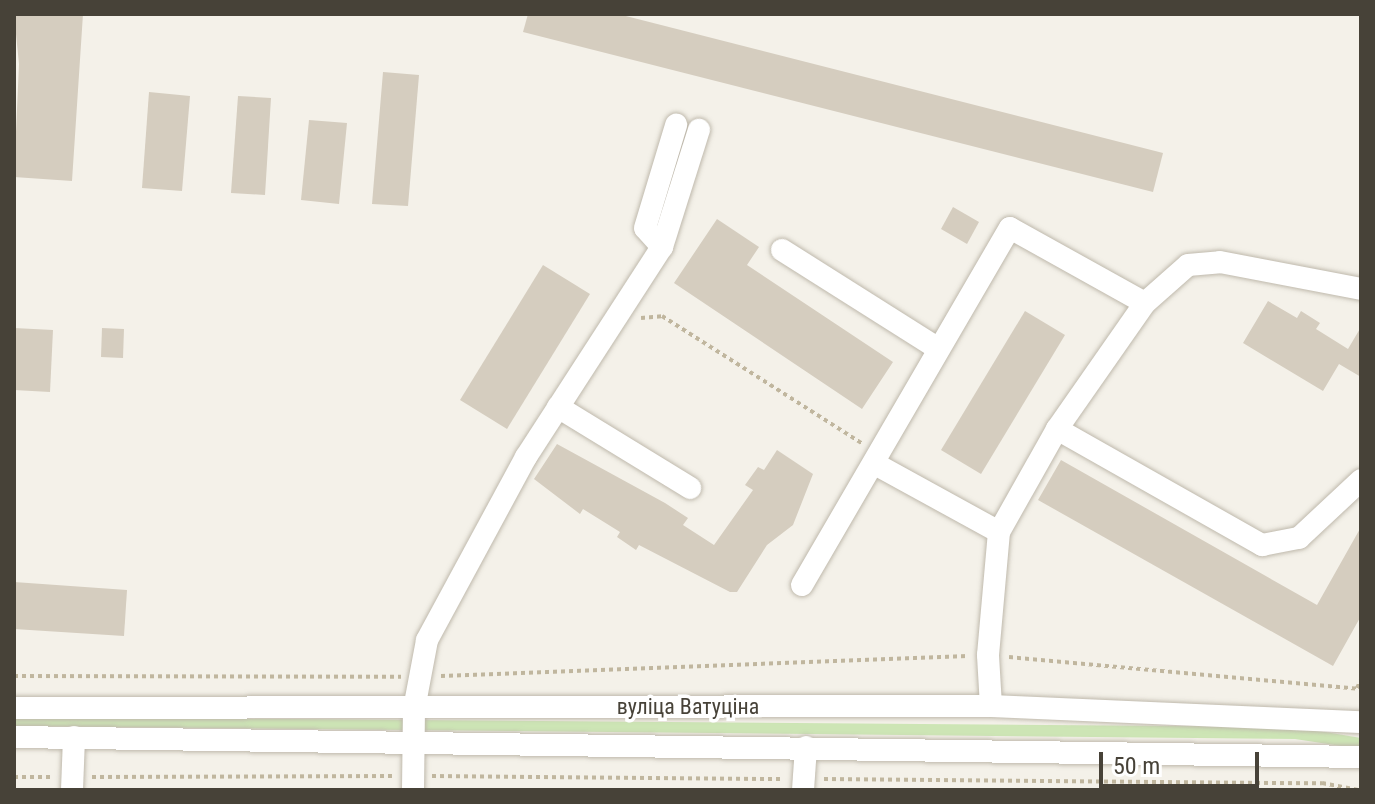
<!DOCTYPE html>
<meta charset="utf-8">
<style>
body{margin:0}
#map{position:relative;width:1375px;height:804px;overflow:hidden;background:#f4f1e9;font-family:"Roboto Condensed",sans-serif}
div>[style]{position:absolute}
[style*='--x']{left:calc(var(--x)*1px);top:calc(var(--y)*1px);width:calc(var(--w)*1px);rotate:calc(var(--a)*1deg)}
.green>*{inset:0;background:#cde5b5}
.building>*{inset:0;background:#d5cdbf}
.path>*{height:4px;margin-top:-2px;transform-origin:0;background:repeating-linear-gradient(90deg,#c0b69e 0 4px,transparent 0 8px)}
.roads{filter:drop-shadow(0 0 2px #bfb9ac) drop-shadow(0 0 2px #bfb9ac)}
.minor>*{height:22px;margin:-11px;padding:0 11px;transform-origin:11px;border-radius:11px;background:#fff}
span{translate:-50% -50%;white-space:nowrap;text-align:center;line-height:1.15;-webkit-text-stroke:7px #fff;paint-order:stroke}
.street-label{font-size:22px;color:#474238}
.frame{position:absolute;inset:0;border:16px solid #474238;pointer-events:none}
.scale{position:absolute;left:1099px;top:752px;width:160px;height:36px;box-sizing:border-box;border:4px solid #474238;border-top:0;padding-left:10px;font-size:24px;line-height:28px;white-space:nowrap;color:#474238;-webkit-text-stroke:6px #fff;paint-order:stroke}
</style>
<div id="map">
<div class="green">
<div style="clip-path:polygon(14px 717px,1296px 727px,1361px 738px,1361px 749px,1295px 739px,14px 726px)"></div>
</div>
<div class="building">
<div style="clip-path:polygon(14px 14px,83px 14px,72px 181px,14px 177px,19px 64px)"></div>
<div style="clip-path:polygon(528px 14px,618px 14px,1163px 153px,1153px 192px,523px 32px)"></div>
<div style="clip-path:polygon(383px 72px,419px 75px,408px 206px,372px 204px)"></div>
<div style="clip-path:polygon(149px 92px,190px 96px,182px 191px,142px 188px)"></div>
<div style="clip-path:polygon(238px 96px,271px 98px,265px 195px,231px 193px)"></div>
<div style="clip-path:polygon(309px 120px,347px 123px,339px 204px,301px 200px)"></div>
<div style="clip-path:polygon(953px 207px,979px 222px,967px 244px,941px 229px)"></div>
<div style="clip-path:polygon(717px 219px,759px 247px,747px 265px,893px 362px,862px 409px,674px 283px)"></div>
<div style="clip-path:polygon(543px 265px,590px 294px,507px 429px,460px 400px)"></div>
<div style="clip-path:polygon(1268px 301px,1297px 318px,1301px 311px,1320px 323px,1316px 329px,1348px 349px,1361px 327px,1361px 377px,1339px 364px,1323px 391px,1243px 343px)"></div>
<div style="clip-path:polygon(1025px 311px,1065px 335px,981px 474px,941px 450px)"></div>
<div style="clip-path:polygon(14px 328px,53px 330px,50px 392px,14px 390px)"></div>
<div style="clip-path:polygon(102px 328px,124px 329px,123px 358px,101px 357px)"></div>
<div style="clip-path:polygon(557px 444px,665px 503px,688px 518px,683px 525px,714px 545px,753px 490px,745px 485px,758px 467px,764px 470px,777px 450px,813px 474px,793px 525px,767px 545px,737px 592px,730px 592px,639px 545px,636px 550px,617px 537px,620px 532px,583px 509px,580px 514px,534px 479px)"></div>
<div style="clip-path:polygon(1061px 460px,1317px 605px,1361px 527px,1361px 616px,1333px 666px,1038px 500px)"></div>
<div style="clip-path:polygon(14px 582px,127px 590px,124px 636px,14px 629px)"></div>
</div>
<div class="path">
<div style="--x:641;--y:318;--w:21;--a:-5"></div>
<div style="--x:662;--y:316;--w:238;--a:32.5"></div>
<div style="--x:1009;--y:657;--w:353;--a:5.2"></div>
<div style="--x:14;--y:676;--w:387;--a:0.1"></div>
<div style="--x:441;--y:676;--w:527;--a:-2.17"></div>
<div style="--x:1357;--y:688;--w:9;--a:-63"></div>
<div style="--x:432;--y:776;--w:352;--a:0.5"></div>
<div style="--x:14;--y:777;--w:38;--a:0"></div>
<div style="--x:92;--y:777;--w:300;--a:-0.2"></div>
<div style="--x:824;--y:779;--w:498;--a:0.5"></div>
<div style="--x:1322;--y:783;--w:37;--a:11"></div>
</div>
<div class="roads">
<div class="minor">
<div style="--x:662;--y:247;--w:25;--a:-132"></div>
<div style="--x:645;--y:228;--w:108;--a:-73.2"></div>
<div style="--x:782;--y:250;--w:183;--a:32.3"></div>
<div style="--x:558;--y:407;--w:155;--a:31.5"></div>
<div style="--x:1057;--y:429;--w:236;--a:29.5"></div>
<div style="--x:1262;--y:545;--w:38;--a:-11"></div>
<div style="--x:1299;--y:538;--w:85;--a:-43.1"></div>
<div style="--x:877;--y:465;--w:139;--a:28.8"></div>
<div style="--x:802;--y:585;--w:413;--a:-59.8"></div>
<div style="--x:1010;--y:228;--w:154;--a:29.1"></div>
<div style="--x:1145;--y:303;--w:57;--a:-41.5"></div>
<div style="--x:1188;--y:265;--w:32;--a:-5"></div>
<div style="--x:1220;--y:262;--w:144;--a:10.8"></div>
<div style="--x:991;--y:706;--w:51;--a:-93.4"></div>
<div style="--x:988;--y:655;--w:123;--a:-84.9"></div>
<div style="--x:999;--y:532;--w:118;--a:-60.6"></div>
<div style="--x:1057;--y:429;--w:154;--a:-55.1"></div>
<div style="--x:14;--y:708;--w:977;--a:-0.12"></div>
<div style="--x:991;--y:706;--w:370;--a:2.5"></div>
<div style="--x:14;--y:737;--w:1347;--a:0.85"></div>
<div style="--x:72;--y:790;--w:53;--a:-87.8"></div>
<div style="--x:413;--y:790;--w:81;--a:-89.3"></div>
<div style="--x:414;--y:709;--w:70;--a:-79.3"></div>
<div style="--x:427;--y:640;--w:208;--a:-61.6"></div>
<div style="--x:526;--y:457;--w:250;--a:-57.1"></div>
<div style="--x:662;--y:247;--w:123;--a:-72.5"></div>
<div style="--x:803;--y:790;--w:43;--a:-86"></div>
</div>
</div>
<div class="street-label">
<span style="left:688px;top:707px">вуліца Ватуціна</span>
</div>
<div class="frame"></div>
<div class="scale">50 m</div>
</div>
